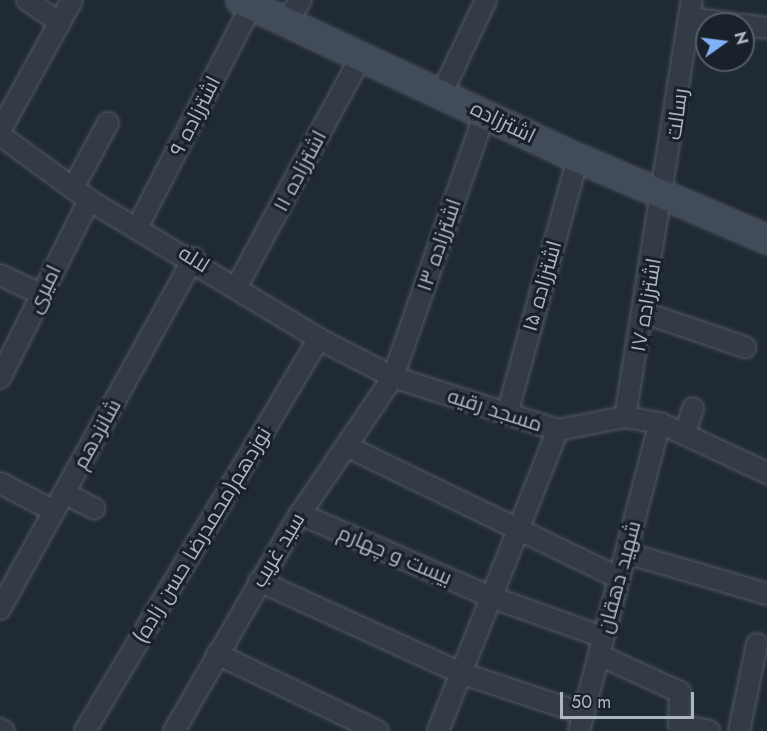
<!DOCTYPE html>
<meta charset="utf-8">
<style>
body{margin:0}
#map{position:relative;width:767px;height:731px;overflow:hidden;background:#202a35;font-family:Jost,Cairo,sans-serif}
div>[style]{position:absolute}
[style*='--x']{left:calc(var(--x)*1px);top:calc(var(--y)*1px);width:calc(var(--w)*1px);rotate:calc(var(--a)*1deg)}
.roads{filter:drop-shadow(0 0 2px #515964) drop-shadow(0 0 2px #515964)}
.street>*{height:20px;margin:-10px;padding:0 10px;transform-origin:10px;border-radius:10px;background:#333b46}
.secondary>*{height:27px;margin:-13.5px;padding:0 13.5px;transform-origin:13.5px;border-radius:13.5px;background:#414b59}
span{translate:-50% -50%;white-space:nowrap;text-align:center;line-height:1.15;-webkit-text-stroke:6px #19212a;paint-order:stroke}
.street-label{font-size:21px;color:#adb6c3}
.north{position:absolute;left:695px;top:12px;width:60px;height:60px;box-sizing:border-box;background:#19212a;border:2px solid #545d67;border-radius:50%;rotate:76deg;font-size:16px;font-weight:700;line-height:24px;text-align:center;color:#adb6c3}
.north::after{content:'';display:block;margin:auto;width:21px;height:27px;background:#80b0f5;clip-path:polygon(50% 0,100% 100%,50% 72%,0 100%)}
.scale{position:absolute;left:560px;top:692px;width:134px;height:27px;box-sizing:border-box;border:3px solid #adb6c3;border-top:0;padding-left:8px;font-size:18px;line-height:21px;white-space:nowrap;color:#adb6c3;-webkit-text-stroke:4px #19212a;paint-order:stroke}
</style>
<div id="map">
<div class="roads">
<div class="street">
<div style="--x:27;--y:0;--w:40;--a:34.9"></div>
<div style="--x:690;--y:18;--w:44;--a:7.8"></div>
<div style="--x:287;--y:20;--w:24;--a:-55"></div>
<div style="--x:743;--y:25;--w:24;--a:7"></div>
<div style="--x:442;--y:93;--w:103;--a:-64.7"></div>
<div style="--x:0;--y:131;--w:149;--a:-61.2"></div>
<div style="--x:0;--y:135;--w:110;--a:36.1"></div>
<div style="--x:89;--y:200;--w:269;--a:31.1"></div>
<div style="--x:319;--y:339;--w:83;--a:27.2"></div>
<div style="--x:393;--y:377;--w:173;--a:17.8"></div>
<div style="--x:558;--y:430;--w:68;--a:-11"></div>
<div style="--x:625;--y:417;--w:36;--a:10"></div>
<div style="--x:660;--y:423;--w:118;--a:25"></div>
<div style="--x:73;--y:188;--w:74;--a:-61.7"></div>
<div style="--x:138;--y:226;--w:247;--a:-62.8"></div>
<div style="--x:0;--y:275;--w:45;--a:24.9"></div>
<div style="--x:237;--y:286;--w:263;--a:-61.6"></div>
<div style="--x:645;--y:313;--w:106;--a:18.8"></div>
<div style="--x:0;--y:378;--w:199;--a:-63.4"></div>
<div style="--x:507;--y:414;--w:266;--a:-74.5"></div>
<div style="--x:625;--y:417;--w:422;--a:-80.9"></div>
<div style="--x:685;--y:433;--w:26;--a:-72"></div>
<div style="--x:346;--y:446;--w:303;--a:25.8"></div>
<div style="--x:0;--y:483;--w:61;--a:27.4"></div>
<div style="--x:64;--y:493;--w:34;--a:27"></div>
<div style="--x:300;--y:514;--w:208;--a:23.5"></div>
<div style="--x:491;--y:597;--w:119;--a:19.7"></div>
<div style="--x:626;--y:553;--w:147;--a:16.2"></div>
<div style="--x:259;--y:581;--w:222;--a:24.5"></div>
<div style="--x:461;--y:673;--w:130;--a:18.4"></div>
<div style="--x:0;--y:609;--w:401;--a:-61.1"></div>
<div style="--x:217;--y:654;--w:178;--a:25.6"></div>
<div style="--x:599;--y:655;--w:89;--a:24.6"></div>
<div style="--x:680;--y:692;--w:33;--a:92"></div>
<div style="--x:679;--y:725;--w:31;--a:11"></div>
<div style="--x:0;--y:729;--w:4;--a:27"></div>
<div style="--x:85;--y:731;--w:457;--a:-59.2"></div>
<div style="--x:174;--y:731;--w:251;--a:-59.9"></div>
<div style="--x:300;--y:514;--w:166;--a:-55.8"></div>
<div style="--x:393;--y:377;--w:280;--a:-70.8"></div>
<div style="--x:438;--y:731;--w:324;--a:-68.3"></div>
<div style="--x:579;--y:731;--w:318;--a:-75.3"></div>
<div style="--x:739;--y:731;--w:89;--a:-78.3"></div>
</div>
<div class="secondary">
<div style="--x:240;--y:0;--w:373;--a:25.1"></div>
<div style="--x:578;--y:158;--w:206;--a:23.2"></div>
</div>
</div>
<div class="street-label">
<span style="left:677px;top:114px;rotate:-82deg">رسالت</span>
<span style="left:195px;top:116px;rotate:-63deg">اشترزاده ۹</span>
<span style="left:503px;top:122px;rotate:26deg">اشترزاده</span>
<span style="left:300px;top:171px;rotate:-62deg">اشترزاده ۱۱</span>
<span style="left:439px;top:245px;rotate:-71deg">اشترزاده ۱۳</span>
<span style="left:194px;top:259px;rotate:32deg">لاله</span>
<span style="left:542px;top:286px;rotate:-74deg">اشترزاده ۱۵</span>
<span style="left:44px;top:289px;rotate:-64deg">امیری</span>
<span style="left:646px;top:305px;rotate:-80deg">اشترزاده ۱۷</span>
<span style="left:495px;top:410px;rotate:18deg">مسجد رقیه</span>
<span style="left:97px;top:434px;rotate:-61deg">شانزدهم</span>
<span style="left:202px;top:535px;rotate:-59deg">نوزدهم(محمدرضا حسن زاده)</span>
<span style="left:278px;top:550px;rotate:-59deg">سید غریب</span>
<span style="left:395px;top:555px;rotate:23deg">بیست و چهارم</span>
<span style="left:619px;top:577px;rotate:-75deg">شهید دهقان</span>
</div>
<div class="north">N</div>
<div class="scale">50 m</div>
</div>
